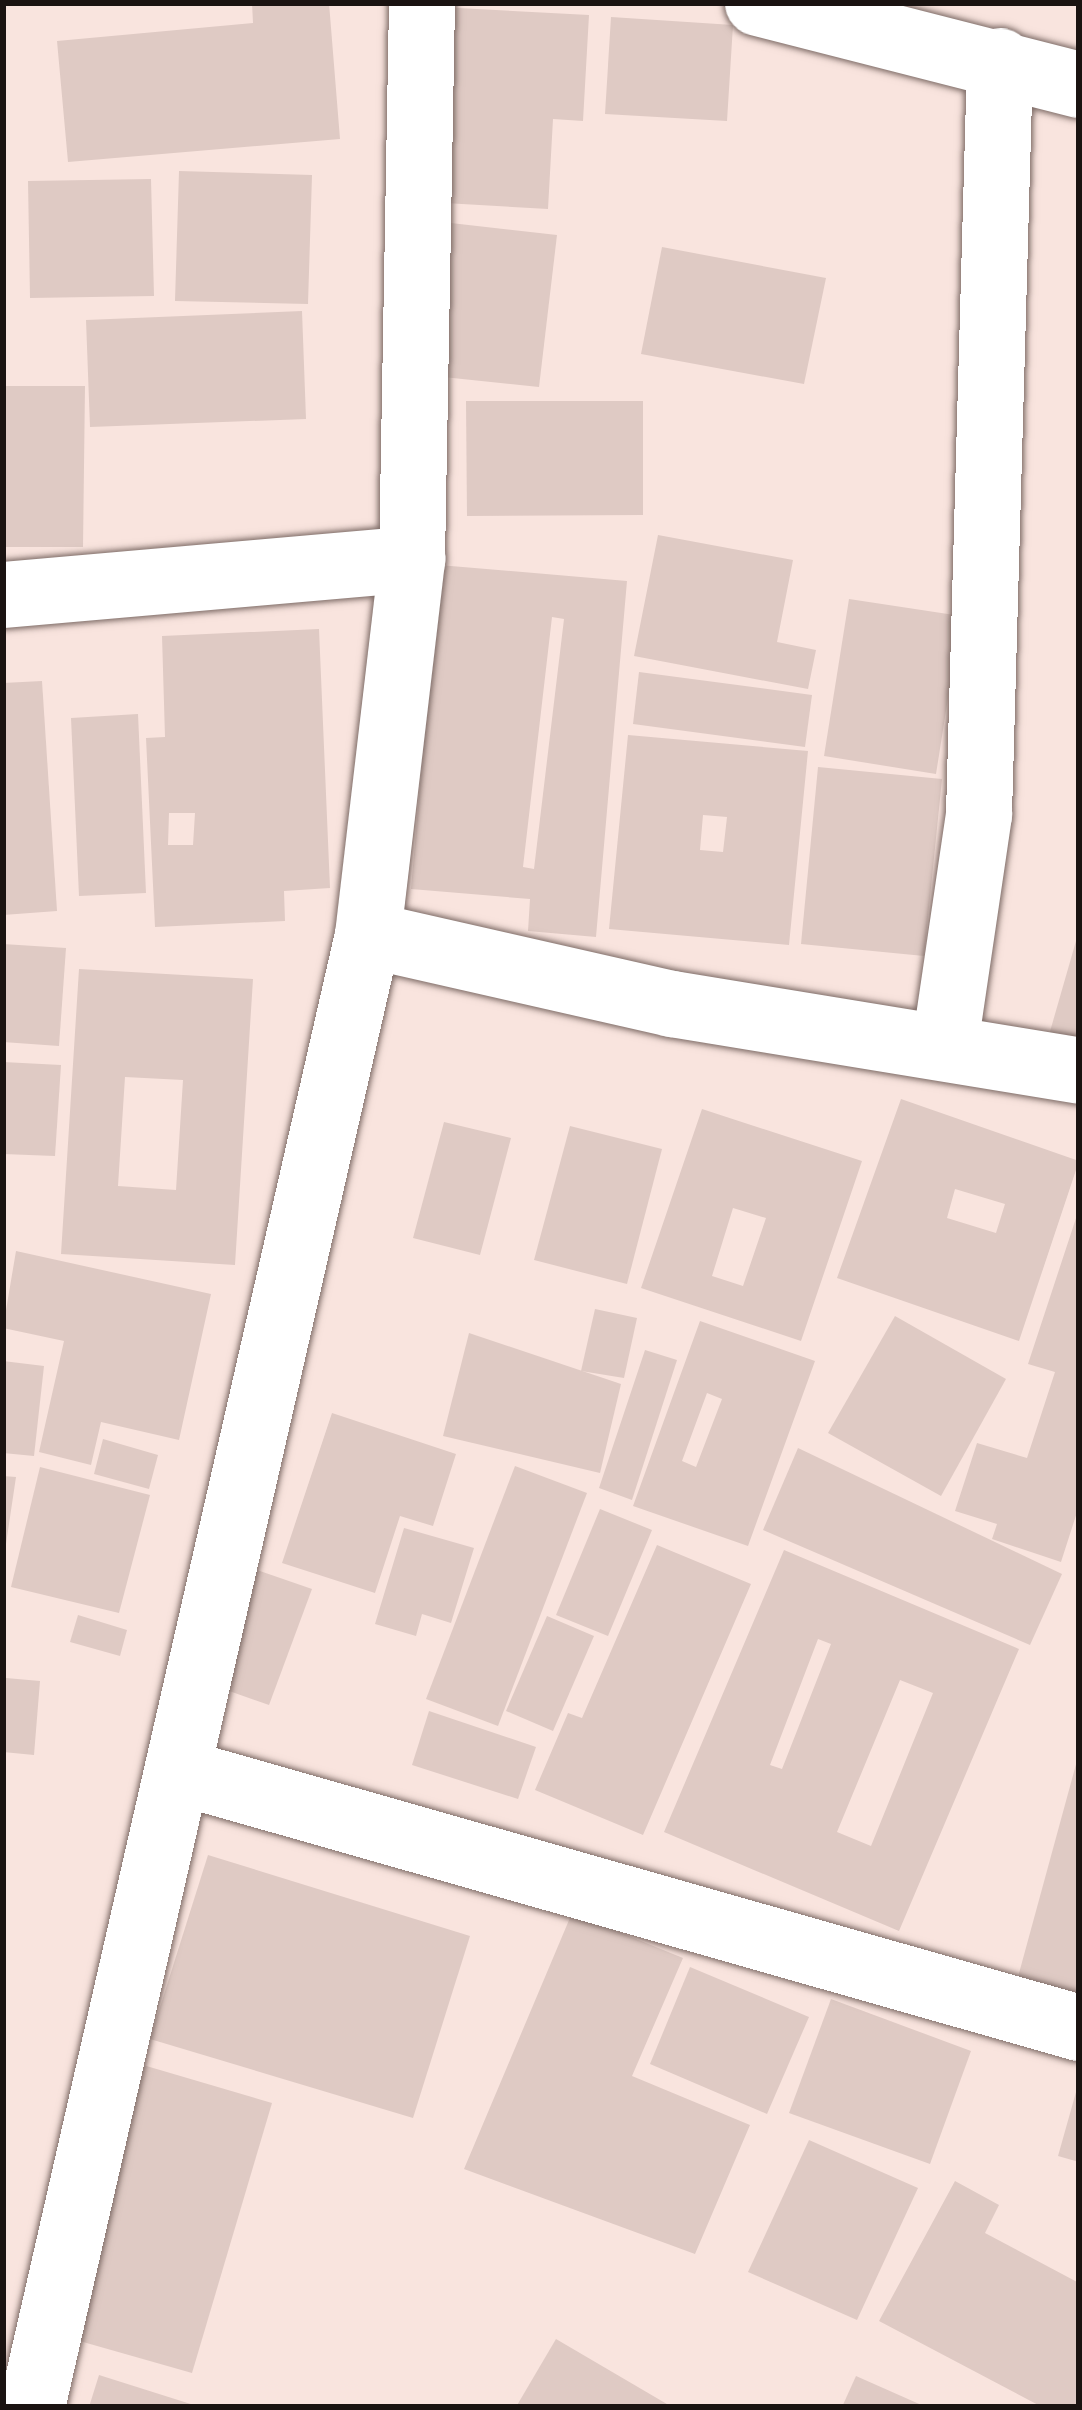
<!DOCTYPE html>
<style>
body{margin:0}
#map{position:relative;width:1082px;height:2410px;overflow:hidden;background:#f9e4de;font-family:"Source Sans 3",sans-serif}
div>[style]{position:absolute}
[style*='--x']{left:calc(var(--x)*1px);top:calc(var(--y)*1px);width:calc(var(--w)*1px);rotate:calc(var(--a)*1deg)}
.building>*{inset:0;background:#dfcac4}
.roads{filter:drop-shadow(0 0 3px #7d6b66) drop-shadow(0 0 3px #7d6b66)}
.minor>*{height:66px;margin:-33px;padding:0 33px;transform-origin:33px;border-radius:33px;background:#fff}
span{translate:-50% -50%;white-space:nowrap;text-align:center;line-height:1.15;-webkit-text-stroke:10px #fdf5f2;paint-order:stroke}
.frame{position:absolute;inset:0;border:6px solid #1a1311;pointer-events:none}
</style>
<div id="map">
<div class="building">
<div style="clip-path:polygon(252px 3px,329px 3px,340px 139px,68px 162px,57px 41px,253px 23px)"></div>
<div style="clip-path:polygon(439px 7px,589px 15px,583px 121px,553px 119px,548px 209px,427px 202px)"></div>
<div style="clip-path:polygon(611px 17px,733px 25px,727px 121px,605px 114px)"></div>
<div style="clip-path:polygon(179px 171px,312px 175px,308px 304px,175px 301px)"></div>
<div style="clip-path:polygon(151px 179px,154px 296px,30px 298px,28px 181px)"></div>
<div style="clip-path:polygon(442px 222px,557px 235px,539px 387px,424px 375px)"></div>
<div style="clip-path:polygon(662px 247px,826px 278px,804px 384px,641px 354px)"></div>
<div style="clip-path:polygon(302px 311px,306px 419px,90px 427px,86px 320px)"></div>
<div style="clip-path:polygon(4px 386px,85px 386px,83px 547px,3px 547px)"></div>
<div style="clip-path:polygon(466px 401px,643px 401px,643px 515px,467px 516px)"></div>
<div style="clip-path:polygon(658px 535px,793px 560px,777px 642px,816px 650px,808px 689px,634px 656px)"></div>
<div style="clip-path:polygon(evenodd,439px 565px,627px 581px,596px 937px,528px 931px,530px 899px,411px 889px,439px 565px,552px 617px,564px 619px,534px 869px,523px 867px,552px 617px)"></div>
<div style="clip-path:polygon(849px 599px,961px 616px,936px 774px,824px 756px)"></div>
<div style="clip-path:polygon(evenodd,319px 629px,330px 888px,284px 891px,285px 921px,155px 927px,146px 738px,165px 737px,162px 636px,319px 629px,169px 813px,195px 813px,193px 845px,168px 845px,169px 813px)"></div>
<div style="clip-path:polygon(639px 672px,812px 695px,805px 747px,633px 724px)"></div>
<div style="clip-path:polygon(42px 681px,57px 911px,3px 915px,3px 683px)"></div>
<div style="clip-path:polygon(138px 714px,146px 893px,79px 896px,71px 718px)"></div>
<div style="clip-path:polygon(evenodd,628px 735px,808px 751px,789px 945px,609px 929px,628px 735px,703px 815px,727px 817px,723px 852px,700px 850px,703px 815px)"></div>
<div style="clip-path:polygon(818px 767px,942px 779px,924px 956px,801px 944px)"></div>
<div style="clip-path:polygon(1078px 934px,1079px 934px,1079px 1043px,1049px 1035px)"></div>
<div style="clip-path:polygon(3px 944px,66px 948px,59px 1046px,3px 1042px)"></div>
<div style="clip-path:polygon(evenodd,79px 969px,253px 979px,235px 1265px,61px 1254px,79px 969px,125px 1077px,183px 1080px,176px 1190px,118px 1186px,125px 1077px)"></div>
<div style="clip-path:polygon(3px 1062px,61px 1065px,55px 1156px,3px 1154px)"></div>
<div style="clip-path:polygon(evenodd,901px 1099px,1079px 1161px,1019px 1341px,837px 1278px,901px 1099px,955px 1189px,1005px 1204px,996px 1233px,947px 1218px,955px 1189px)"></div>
<div style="clip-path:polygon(evenodd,702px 1109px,862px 1161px,801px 1341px,641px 1288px,702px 1109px,733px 1208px,766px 1218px,743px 1286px,712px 1276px,733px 1208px)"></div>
<div style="clip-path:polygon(444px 1122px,511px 1138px,480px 1255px,413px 1238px)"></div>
<div style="clip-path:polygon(570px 1126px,662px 1149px,627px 1284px,534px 1260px)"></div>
<div style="clip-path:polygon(1079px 1209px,1079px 1506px,1061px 1562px,992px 1539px,997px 1524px,955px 1511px,977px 1443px,1027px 1458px,1055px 1372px,1028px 1364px)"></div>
<div style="clip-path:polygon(16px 1251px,211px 1294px,179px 1440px,101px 1422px,91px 1465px,39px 1452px,64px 1341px,3px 1328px)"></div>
<div style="clip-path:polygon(595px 1309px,637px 1318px,624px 1378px,581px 1371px)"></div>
<div style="clip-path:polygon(895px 1316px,1006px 1379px,941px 1496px,828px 1433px)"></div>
<div style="clip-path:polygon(evenodd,700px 1321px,815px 1361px,748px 1546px,633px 1506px,700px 1321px,707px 1393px,722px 1399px,696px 1467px,682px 1461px,707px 1393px)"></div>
<div style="clip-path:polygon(469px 1333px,621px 1384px,600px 1473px,443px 1436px)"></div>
<div style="clip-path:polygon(645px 1350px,677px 1360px,632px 1500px,599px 1488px)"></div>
<div style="clip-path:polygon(3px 1361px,44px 1366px,34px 1456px,3px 1453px)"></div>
<div style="clip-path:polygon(332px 1413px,456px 1454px,433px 1526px,400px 1516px,375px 1593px,282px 1563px)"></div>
<div style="clip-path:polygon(103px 1439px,158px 1455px,149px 1489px,94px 1474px)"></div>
<div style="clip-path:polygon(798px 1448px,1062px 1574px,1030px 1645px,763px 1530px)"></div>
<div style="clip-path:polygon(515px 1466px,587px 1493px,498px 1726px,426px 1699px)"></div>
<div style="clip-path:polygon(40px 1467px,150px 1495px,119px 1613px,11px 1587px)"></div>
<div style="clip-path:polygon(3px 1476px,16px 1477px,6px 1544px,3px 1543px)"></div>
<div style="clip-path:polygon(600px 1509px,652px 1530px,608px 1636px,556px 1615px)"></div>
<div style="clip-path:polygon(404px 1528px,474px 1548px,451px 1623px,422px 1614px,416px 1636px,375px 1624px)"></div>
<div style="clip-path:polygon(657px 1545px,751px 1584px,643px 1835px,535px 1790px,568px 1713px,582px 1718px)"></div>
<div style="clip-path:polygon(evenodd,784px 1550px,1019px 1649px,899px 1931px,664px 1832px,784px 1550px,818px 1639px,831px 1644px,782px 1769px,770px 1765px,818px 1639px,784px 1550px,900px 1680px,933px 1693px,871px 1846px,837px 1832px,900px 1680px)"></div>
<div style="clip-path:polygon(257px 1570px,312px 1589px,269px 1705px,215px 1686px)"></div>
<div style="clip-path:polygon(78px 1615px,127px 1630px,120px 1656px,70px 1642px)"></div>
<div style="clip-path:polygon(547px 1616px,594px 1636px,553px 1731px,506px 1711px)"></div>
<div style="clip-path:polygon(6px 1678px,40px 1681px,34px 1755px,3px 1752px)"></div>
<div style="clip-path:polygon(429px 1711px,536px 1747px,518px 1799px,412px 1765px)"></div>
<div style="clip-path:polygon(1078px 1757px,1079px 1757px,1079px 2002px,1015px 1988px)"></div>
<div style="clip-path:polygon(208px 1855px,470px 1936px,413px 2118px,150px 2039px)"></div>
<div style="clip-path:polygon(572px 1913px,683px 1958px,632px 2076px,750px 2125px,695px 2254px,464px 2169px)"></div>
<div style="clip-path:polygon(690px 1967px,809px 2017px,767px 2114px,650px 2064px)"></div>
<div style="clip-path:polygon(831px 1999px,971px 2051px,930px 2164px,789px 2113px)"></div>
<div style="clip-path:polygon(143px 2065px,272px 2103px,192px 2373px,62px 2336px)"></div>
<div style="clip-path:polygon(1078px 2085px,1079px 2085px,1079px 2162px,1058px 2156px)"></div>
<div style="clip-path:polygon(809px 2140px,918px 2188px,857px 2320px,748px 2272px)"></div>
<div style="clip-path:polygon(955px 2181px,999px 2205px,985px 2233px,1079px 2283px,1079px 2407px,1042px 2407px,879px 2321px)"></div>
<div style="clip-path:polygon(556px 2339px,672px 2407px,516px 2407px)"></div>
<div style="clip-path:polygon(99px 2375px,197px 2406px,197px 2407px,89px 2407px)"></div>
<div style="clip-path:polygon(856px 2376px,926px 2407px,842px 2407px)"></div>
</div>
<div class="roads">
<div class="minor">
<div style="--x:758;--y:3;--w:331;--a:14.3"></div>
<div style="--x:3;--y:595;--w:411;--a:-5"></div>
<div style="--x:368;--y:935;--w:312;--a:12.8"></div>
<div style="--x:672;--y:1004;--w:412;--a:9.3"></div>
<div style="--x:945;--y:1045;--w:233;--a:-81.6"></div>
<div style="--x:979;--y:814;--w:753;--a:-88.4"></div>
<div style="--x:180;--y:1772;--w:935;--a:15.89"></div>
<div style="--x:32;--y:2407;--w:1510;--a:-77.14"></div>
<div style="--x:368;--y:935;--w:379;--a:-83.3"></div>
<div style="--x:412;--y:559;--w:556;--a:-88.97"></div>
</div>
</div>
<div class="frame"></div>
</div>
